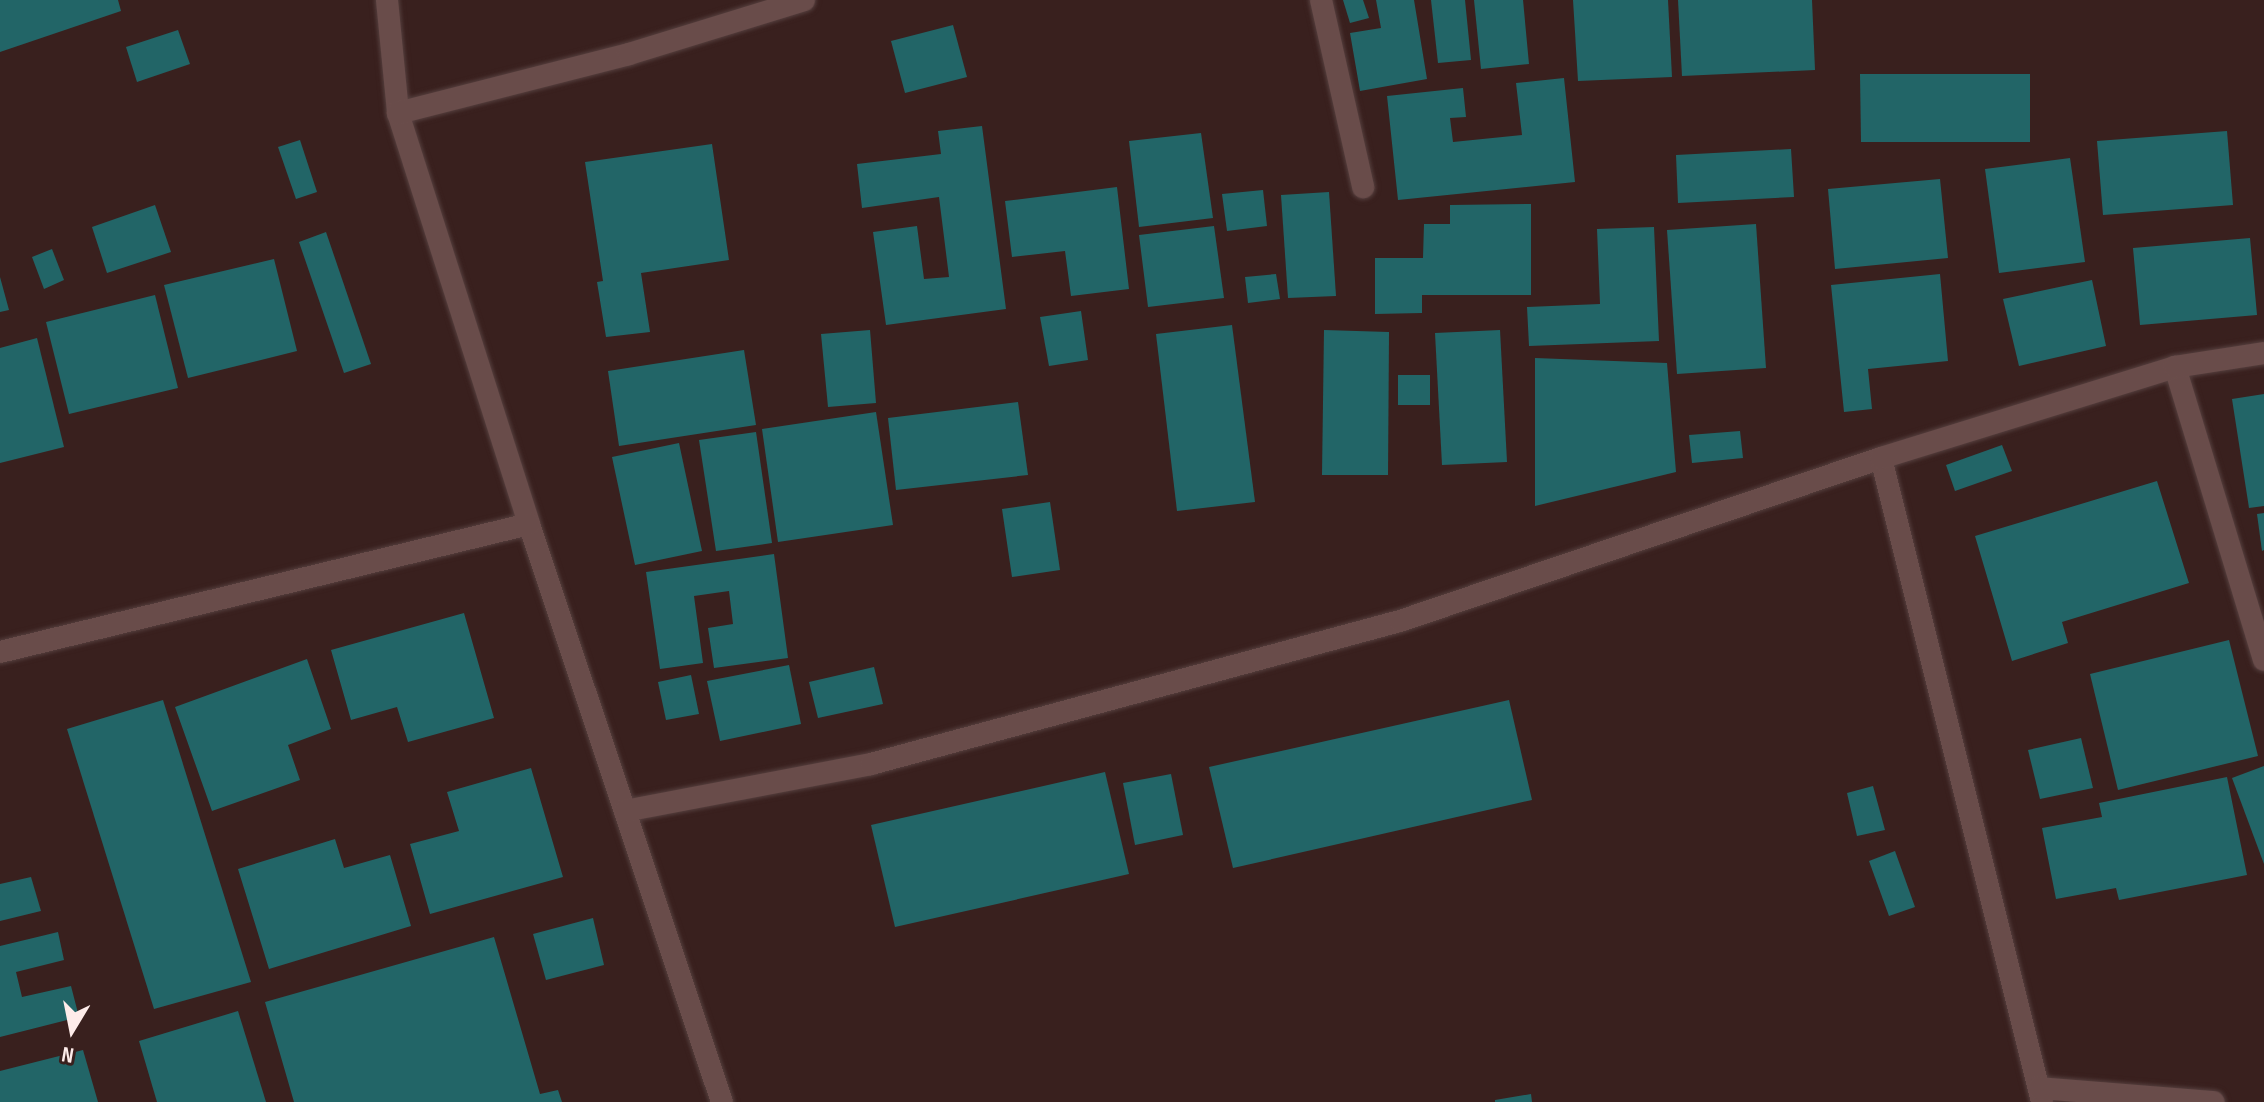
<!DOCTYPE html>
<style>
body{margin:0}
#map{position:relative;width:2264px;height:1102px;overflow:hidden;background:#39201e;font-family:"Sofia Sans Condensed",sans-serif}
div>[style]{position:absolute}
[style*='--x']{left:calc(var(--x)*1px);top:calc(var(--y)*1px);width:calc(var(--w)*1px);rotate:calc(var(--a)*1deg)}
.building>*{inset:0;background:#226567}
.roads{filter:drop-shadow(0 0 2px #553f3e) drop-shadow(0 0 2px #553f3e)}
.minor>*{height:22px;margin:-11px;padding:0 11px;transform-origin:11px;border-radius:11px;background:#694c4a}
span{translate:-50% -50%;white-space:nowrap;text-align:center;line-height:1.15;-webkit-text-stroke:8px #39201e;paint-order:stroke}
.north{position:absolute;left:32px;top:990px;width:80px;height:80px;-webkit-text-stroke:6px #39201e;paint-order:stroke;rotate:190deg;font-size:22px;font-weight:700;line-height:32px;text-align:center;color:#feecea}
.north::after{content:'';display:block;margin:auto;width:28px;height:36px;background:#feecea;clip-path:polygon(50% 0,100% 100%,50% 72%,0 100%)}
</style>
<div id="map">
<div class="building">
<div style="clip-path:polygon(0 0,118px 0,121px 11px,0 52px)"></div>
<div style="clip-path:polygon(1343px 0,1363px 0,1369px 18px,1350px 23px)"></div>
<div style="clip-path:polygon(1376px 0,1414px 0,1427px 79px,1360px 91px,1350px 33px,1381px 28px)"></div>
<div style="clip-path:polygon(1431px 0,1465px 0,1471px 60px,1438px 63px)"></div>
<div style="clip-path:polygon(1474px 0,1523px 0,1529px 64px,1481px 69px)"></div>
<div style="clip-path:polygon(1573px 0,1668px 0,1672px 77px,1578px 81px)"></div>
<div style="clip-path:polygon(1678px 0,1812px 0,1815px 70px,1682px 76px)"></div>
<div style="clip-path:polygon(953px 25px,967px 77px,905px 93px,891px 41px)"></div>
<div style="clip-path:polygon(178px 30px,190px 64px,137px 82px,126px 47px)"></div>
<div style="clip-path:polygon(1860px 74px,2030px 74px,2030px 142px,1861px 142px)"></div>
<div style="clip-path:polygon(1564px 78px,1575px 182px,1398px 200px,1387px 96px,1463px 88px,1466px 117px,1450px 118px,1453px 142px,1522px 135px,1516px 83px)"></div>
<div style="clip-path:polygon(982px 126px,1006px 309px,886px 325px,873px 232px,917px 226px,924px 279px,949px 277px,939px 197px,862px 208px,857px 164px,941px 154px,938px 131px)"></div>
<div style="clip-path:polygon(2227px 131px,2233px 205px,2103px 215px,2097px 141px)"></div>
<div style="clip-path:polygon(1201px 133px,1213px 218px,1139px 227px,1129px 141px)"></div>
<div style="clip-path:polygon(300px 140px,317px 192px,296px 199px,278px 147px)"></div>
<div style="clip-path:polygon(712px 144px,729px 260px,641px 273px,650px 332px,606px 337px,597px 282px,603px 281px,585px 162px)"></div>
<div style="clip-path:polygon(1791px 149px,1794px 197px,1678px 203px,1676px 155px)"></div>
<div style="clip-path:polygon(2070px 158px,2085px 262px,1999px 273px,1985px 169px)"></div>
<div style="clip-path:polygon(1940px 179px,1948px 258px,1835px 269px,1828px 189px)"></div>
<div style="clip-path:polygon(1117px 187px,1129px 289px,1071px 296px,1065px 251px,1012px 257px,1005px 201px)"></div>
<div style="clip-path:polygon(1263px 190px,1267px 226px,1227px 231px,1222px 194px)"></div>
<div style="clip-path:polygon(1329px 192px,1336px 296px,1288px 298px,1281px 195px)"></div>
<div style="clip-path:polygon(1531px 204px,1531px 295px,1422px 295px,1422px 313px,1375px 314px,1375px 258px,1423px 258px,1424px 224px,1450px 224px,1450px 205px)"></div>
<div style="clip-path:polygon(155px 205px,171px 252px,107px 273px,92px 227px)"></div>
<div style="clip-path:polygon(1756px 224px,1766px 368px,1677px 374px,1667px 230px)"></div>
<div style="clip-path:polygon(1214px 226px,1224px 298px,1148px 307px,1139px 235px)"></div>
<div style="clip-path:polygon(1654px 227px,1659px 341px,1529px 346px,1527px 307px,1600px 304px,1597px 229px)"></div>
<div style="clip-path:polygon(326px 232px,371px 364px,344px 373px,299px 242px)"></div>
<div style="clip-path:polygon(2250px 238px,2257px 315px,2140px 325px,2133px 248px)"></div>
<div style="clip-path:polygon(52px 249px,64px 280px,44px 289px,32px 257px)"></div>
<div style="clip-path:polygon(274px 259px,297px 351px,188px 378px,164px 285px)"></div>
<div style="clip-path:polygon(1276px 274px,1280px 299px,1248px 303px,1245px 277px)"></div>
<div style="clip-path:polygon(1940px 274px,1948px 361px,1868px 369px,1872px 409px,1844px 412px,1831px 285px)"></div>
<div style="clip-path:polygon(0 277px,9px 310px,0 312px)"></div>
<div style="clip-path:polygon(2092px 280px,2106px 346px,2019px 366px,2003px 299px)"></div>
<div style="clip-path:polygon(155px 295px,178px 388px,69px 414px,46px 322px)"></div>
<div style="clip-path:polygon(1081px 311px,1088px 360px,1049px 366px,1040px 317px)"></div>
<div style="clip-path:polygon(1232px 325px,1255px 502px,1177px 511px,1156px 334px)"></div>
<div style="clip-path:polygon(870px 330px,876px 403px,828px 407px,821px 334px)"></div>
<div style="clip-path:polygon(1324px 330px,1389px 332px,1388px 475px,1322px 475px)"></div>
<div style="clip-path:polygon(1500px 330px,1507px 462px,1442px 465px,1435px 333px)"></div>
<div style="clip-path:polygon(37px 338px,64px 447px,0 463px,0 348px)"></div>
<div style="clip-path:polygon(744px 350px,756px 425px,619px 446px,608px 371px)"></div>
<div style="clip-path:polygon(1535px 358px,1667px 363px,1676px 472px,1535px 506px)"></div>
<div style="clip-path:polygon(1398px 375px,1430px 375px,1430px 405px,1398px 405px)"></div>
<div style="clip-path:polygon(2264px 394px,2264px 506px,2249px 508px,2232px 399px)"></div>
<div style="clip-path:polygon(1018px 402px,1028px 475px,896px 490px,888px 418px)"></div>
<div style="clip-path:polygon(876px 412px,893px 525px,778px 542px,762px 429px)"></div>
<div style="clip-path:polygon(1740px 431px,1743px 458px,1692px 463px,1689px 435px)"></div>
<div style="clip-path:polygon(756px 432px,772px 543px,716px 551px,699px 440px)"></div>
<div style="clip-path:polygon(679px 443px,702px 551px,635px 565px,612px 457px)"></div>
<div style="clip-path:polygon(2002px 445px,2012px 471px,1955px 491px,1946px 465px)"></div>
<div style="clip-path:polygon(2157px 481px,2189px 583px,2062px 622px,2068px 643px,2012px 661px,1975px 536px)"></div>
<div style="clip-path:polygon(1050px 502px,1060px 570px,1012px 577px,1002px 509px)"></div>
<div style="clip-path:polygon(2264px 513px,2264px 550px,2262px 551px,2257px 514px)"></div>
<div style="clip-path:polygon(774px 554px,788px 658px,714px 668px,708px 628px,733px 624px,729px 591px,694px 596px,703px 663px,660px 669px,646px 572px)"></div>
<div style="clip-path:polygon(464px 613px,494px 718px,408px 742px,397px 707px,351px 720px,331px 650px)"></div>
<div style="clip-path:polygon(2229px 640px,2258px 756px,2118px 790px,2090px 674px)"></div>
<div style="clip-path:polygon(307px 659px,331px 729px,288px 745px,300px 780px,212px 811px,175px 707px)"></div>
<div style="clip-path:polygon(789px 665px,801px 724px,720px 741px,707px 681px)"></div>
<div style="clip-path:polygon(874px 667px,883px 704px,818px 718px,809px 682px)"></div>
<div style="clip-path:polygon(691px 675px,699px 714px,666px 720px,658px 682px)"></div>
<div style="clip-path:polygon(163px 700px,251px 982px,154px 1009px,67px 729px)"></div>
<div style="clip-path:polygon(1509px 700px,1532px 800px,1233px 868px,1209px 767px)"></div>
<div style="clip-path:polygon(2081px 738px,2093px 788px,2040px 799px,2028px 750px)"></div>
<div style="clip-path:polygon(2264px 766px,2264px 864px,2232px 778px)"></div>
<div style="clip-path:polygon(531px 768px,563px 877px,430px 914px,410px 844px,459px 831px,447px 792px)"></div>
<div style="clip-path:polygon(1105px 772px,1129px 874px,895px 927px,871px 825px)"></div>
<div style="clip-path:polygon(1171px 774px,1183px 835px,1135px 845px,1123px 783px)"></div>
<div style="clip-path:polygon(2227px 777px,2247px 875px,2119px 900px,2116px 888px,2056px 899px,2042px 828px,2102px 817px,2099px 803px)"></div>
<div style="clip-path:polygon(1873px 786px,1885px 830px,1857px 836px,1847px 793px)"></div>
<div style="clip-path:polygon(335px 839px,344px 868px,390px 855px,411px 926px,269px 969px,238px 869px)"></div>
<div style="clip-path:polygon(1895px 851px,1915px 907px,1889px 916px,1869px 861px)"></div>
<div style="clip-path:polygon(31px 877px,41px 911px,0 921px,0 884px)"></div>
<div style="clip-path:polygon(593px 918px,604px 965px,546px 980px,533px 934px)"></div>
<div style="clip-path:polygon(58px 932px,64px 960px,16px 972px,22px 997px,71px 986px,79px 1017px,0 1037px,0 946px)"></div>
<div style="clip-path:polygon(494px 937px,540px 1094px,558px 1090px,562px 1102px,294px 1102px,265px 1002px)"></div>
<div style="clip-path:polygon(238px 1011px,266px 1102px,157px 1102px,139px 1041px)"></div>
<div style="clip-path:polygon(83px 1050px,98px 1102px,0 1102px,0 1071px)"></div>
<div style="clip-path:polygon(1531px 1094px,1532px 1102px,1495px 1102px,1495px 1100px)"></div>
</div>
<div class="roads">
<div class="minor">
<div style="--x:387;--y:0;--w:114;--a:84.4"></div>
<div style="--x:398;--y:113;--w:431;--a:72.3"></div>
<div style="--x:529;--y:524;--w:609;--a:71.54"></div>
<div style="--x:1321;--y:0;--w:192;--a:77.3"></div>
<div style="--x:398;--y:113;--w:238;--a:-14.3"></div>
<div style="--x:629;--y:54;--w:183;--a:-17.1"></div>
<div style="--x:2175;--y:367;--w:306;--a:73.1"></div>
<div style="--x:1881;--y:458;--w:664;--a:75.96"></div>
<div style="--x:0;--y:652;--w:544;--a:-13.6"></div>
<div style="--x:625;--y:811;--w:250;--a:-10.8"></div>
<div style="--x:871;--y:764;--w:548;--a:-15.13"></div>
<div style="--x:1400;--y:621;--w:508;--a:-18.72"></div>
<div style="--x:1881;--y:458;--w:308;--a:-17.2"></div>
<div style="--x:2175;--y:367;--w:90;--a:-8.9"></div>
<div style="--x:2039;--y:1088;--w:175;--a:4.6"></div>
</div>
</div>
<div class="north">N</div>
</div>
